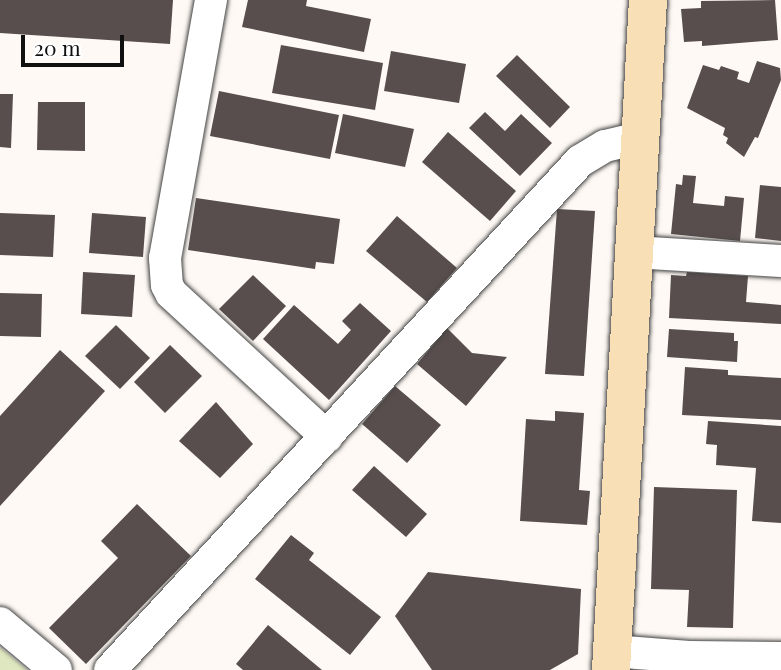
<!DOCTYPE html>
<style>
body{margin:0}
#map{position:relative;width:781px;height:670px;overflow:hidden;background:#fef9f4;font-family:"Playfair Display",serif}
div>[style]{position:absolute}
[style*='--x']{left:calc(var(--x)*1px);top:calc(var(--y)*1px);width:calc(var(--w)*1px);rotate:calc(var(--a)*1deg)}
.green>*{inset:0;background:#dee7bf}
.building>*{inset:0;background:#584e4d}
.roads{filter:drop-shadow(0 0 2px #434343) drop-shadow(0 0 2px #434343)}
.street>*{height:32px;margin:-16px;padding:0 16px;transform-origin:16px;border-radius:16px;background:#fff}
.secondary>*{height:38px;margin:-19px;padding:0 19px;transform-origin:19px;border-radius:19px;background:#f9dfb5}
span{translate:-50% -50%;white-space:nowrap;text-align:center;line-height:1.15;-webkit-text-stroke:7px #fff;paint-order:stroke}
.scale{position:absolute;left:21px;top:35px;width:103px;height:32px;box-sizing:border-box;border:4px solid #101010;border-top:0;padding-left:9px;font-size:21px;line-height:24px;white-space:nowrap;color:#101010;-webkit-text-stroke:5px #fff;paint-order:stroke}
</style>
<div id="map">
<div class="green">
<div style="clip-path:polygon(0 647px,27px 670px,0 670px)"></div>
</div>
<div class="building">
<div style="clip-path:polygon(0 0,173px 0,170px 44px,0 33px)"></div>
<div style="clip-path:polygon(248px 0,307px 0,306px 6px,371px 19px,364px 52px,242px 27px)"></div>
<div style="clip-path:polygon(775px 0,778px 40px,702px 46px,702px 41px,684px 42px,681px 9px,701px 8px,701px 1px)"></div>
<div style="clip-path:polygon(281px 45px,383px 63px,375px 110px,272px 93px)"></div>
<div style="clip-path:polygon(391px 51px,466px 64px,459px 103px,384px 91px)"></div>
<div style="clip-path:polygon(517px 55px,570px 107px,550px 128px,496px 76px)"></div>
<div style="clip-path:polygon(757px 61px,780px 68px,781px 80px,758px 138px,755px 137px,744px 157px,726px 143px,728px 138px,723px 135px,725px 128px,687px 108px,703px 65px,719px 70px,721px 66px,739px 72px,737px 79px,749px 83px)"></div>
<div style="clip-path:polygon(219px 91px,339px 115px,330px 159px,210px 136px)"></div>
<div style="clip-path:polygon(0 94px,13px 94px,11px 148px,0 147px)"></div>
<div style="clip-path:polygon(38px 102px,85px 102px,85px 151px,37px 150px)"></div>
<div style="clip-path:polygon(485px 112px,505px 131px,521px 114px,552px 143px,520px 176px,469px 128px)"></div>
<div style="clip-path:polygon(343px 114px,414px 129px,405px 167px,335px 153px)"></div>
<div style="clip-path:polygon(448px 132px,516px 191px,490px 221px,422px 162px)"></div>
<div style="clip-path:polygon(683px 175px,696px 176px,693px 203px,724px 206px,725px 196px,744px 198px,740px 241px,671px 234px,676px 184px,682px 185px)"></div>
<div style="clip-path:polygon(760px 185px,781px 187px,781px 241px,755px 238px)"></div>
<div style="clip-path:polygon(196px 198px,340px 219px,334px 264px,316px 262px,315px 269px,188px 250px)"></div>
<div style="clip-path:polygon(557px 209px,595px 211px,584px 376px,545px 374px)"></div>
<div style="clip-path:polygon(0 213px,55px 215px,53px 257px,0 255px)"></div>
<div style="clip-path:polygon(92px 213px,146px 217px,143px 257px,89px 253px)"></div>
<div style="clip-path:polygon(397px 216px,457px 268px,427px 302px,366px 251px)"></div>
<div style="clip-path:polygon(83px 272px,135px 275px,132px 317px,81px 314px)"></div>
<div style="clip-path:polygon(687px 272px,748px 276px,746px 302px,781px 305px,781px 324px,669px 318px,671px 275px,686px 276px)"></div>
<div style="clip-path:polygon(253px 275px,286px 306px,253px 341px,219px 309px)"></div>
<div style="clip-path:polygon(0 293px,42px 294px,41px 337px,0 336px)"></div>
<div style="clip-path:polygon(360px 303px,391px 331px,329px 400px,263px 339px,294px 305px,338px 344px,351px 330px,342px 321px)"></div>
<div style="clip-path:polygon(116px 325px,150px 358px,120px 389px,85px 356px)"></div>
<div style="clip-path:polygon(447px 328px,472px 353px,507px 357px,466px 406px,417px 364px)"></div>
<div style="clip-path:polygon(669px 329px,734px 333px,734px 341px,738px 341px,737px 362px,667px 357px)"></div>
<div style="clip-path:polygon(170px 345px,202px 376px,165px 413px,134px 382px)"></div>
<div style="clip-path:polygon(60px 350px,105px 391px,0 506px,0 416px)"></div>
<div style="clip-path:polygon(685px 367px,728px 370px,728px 375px,781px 378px,781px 420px,682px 415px)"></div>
<div style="clip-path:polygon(395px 386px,441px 425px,407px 463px,362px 424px)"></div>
<div style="clip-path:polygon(216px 402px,253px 444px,220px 478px,179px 441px)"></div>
<div style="clip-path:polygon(555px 411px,584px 413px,579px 490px,590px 491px,587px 525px,520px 521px,526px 419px,555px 421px)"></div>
<div style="clip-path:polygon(708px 421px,781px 426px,781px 523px,752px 521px,756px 468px,716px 465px,717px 445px,706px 444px)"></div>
<div style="clip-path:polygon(374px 466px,427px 514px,406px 537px,352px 490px)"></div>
<div style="clip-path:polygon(654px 487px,737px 490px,733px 628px,687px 627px,689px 590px,651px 589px)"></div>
<div style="clip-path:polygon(137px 504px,191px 556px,86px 664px,49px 628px,118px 558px,101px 541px)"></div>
<div style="clip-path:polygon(291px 535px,314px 553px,309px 560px,381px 617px,350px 655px,255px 579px)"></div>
<div style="clip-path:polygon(428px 572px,581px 589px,578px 654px,550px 670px,432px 670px,395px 616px)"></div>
<div style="clip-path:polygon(268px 625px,322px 670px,243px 670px,236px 664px)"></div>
</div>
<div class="roads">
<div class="street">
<div style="--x:211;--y:0;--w:262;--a:100.1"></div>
<div style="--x:165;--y:258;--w:27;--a:86"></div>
<div style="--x:167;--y:285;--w:9;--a:63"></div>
<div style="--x:171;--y:293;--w:212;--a:42.7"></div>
<div style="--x:633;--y:252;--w:148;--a:3.5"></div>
<div style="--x:0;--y:623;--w:73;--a:40"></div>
<div style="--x:612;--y:651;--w:77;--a:4.5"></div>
<div style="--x:689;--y:657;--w:92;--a:0.6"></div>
<div style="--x:110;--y:670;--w:693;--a:-47.28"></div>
<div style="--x:580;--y:161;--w:29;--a:-31"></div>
<div style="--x:605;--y:146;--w:36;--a:-13"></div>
</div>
<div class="secondary">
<div style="--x:611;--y:670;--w:671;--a:-86.84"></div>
</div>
</div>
<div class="scale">20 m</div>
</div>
